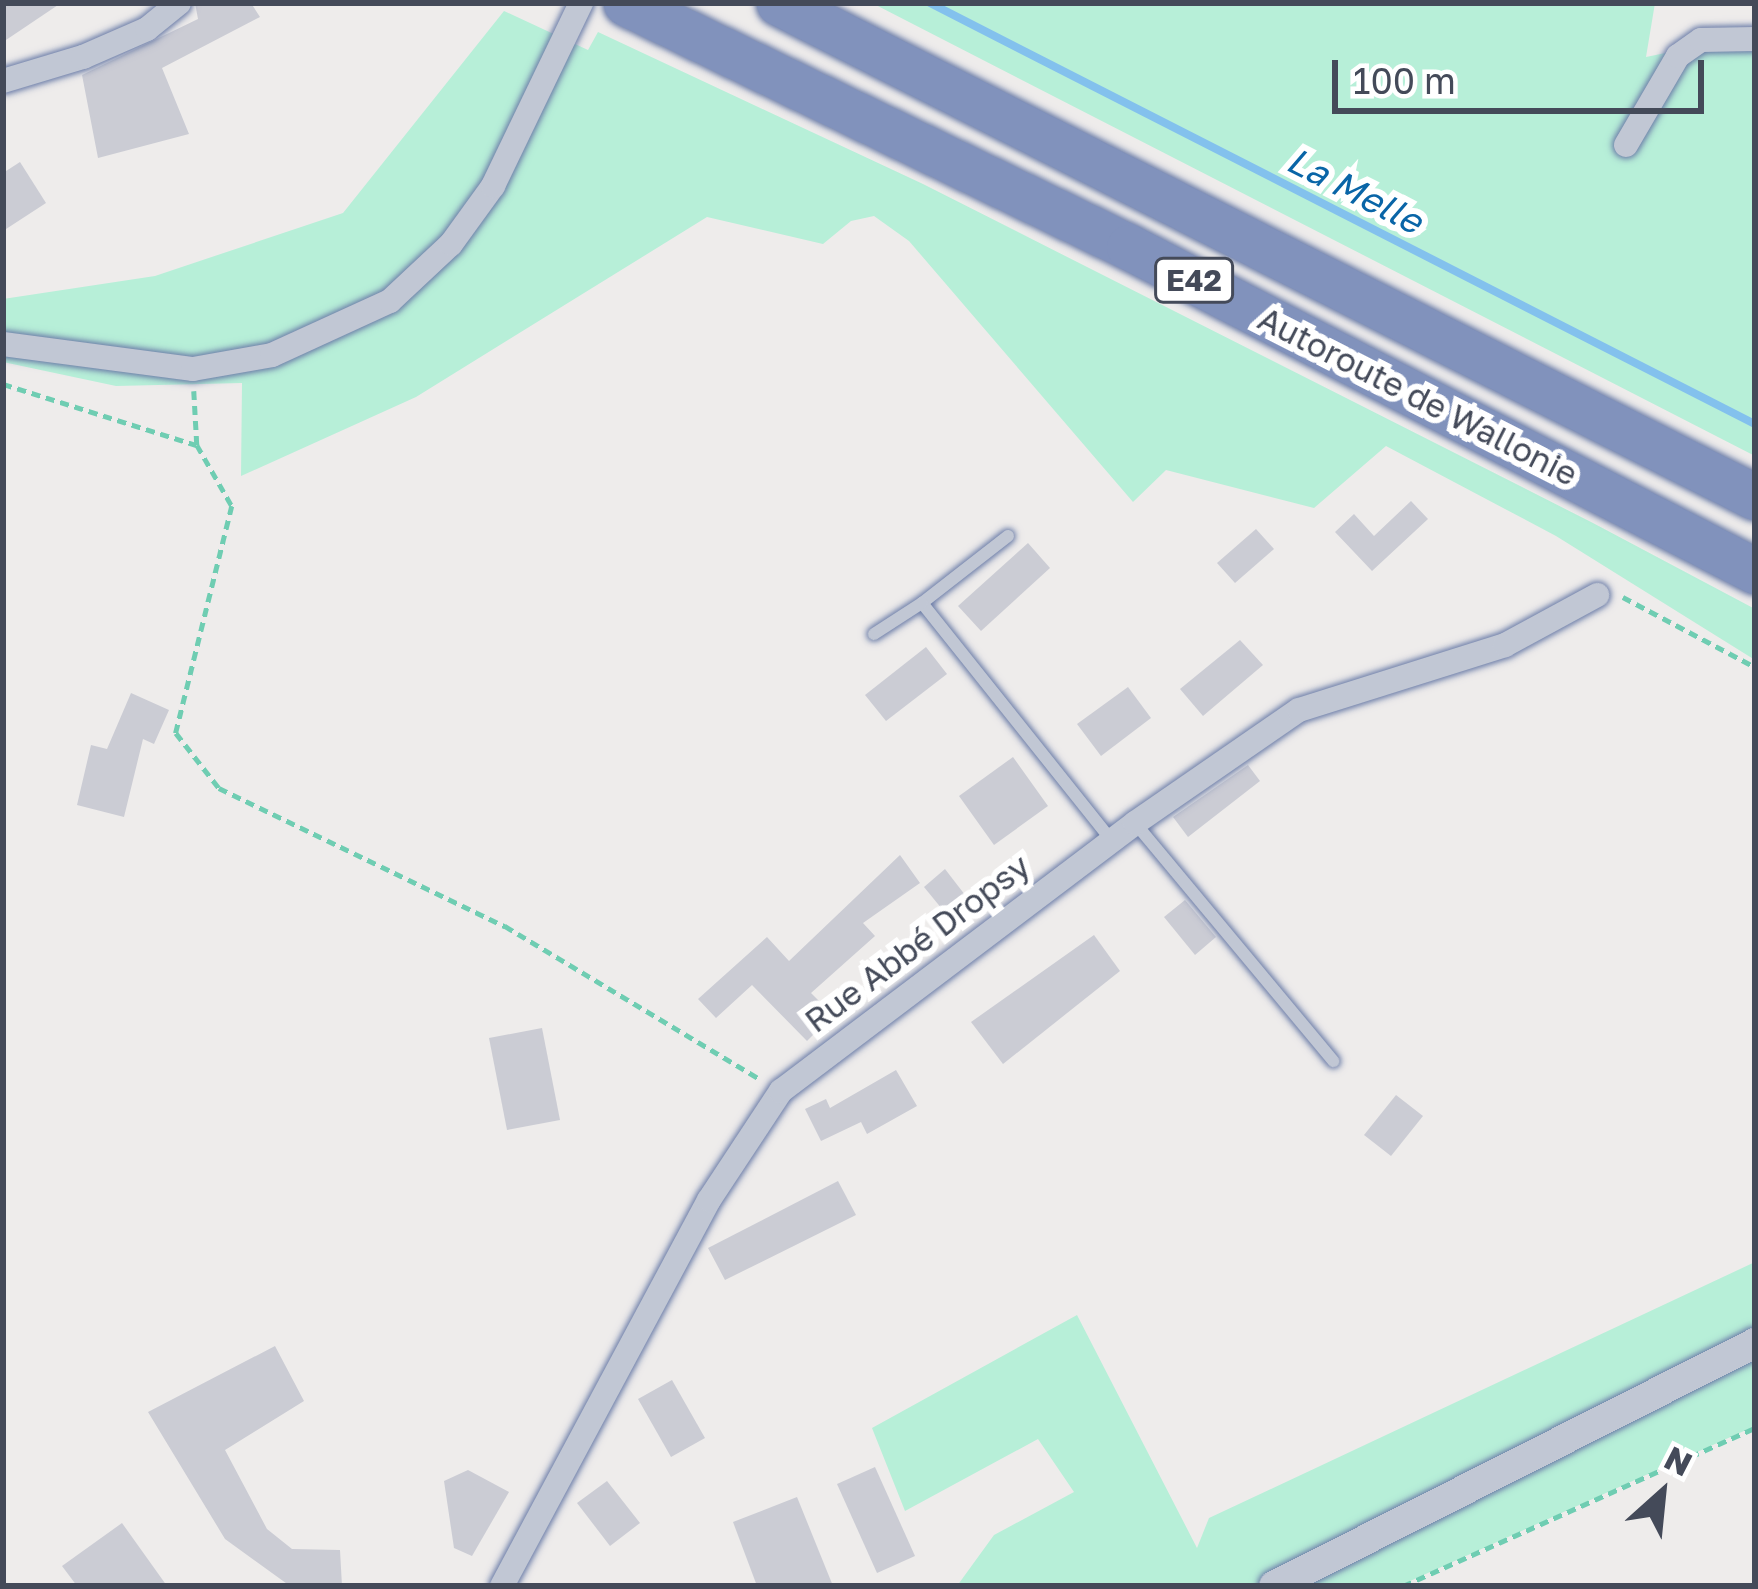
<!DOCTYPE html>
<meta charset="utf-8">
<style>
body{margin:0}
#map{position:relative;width:1758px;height:1589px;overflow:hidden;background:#eeeceb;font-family:"Golos Text",sans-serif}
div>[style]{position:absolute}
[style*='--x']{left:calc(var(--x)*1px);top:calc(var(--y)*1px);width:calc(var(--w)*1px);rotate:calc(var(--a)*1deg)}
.green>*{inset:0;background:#b7efd8}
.stream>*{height:8px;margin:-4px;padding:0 4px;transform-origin:4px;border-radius:4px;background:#83c1ed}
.building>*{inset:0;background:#cbccd4}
.path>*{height:4.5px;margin-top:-2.25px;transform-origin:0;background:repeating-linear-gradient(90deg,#6fcdb2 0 9px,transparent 0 15px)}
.roads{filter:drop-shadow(0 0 3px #6c7da8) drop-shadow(0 0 3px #6c7da8)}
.service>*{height:12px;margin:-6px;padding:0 6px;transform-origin:6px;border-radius:6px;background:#c1c7d4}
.minor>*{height:24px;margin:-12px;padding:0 12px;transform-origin:12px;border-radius:12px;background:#c1c7d4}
.tertiary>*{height:30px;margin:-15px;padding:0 15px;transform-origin:15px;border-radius:15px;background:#c1c7d4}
.motorway>*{height:45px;margin:-22.5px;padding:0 22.5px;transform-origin:22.5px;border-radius:22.5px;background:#8192bc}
span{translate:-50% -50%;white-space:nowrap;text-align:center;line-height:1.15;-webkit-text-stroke:12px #fff;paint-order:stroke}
.shield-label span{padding:3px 9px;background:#fff;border:3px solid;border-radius:9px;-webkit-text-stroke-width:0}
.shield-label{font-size:30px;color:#444a59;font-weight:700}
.street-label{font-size:33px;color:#444a59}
.water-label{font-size:36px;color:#0965a7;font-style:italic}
.frame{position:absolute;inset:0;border:6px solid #444a59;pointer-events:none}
.north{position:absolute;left:1602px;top:1433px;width:120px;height:120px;-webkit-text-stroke:9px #fff;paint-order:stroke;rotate:27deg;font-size:33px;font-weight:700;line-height:48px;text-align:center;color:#444a59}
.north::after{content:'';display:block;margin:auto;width:42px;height:54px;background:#444a59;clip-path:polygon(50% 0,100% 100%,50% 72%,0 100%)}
.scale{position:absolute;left:1332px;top:60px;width:372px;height:54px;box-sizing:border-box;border:6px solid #444a59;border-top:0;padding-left:15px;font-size:36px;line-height:42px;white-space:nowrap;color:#444a59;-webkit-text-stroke:9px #fff;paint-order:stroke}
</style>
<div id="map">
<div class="green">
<div style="clip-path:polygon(872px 3px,1655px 3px,1646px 57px,1704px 45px,1755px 52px,1755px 456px)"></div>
<div style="clip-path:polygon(504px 11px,588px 50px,598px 32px,923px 184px,1593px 523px,1755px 609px,1755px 660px,1556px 536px,1386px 446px,1314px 508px,1166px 470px,1133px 502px,909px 241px,874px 216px,851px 221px,823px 244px,707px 217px,416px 397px,241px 476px,242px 383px,116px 386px,3px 362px,3px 299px,155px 276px,343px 213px)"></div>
<div style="clip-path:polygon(1755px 1262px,1755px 1426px,1399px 1586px,957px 1586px,994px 1535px,1074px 1492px,1038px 1439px,905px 1511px,872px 1428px,1077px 1315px,1197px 1548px,1209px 1518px)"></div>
</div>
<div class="stream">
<div style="--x:930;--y:3;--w:926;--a:27.04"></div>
</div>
<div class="building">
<div style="clip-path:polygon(3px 3px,61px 3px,3px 42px)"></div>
<div style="clip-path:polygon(195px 3px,251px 3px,260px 17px,162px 68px,189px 134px,98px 158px,82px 75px,198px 19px)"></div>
<div style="clip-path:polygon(20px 162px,46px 203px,3px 231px,3px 173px)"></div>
<div style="clip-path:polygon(1411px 501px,1428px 519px,1372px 571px,1335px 532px,1354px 514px,1374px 536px)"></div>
<div style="clip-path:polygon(1256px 529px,1274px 549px,1235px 583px,1217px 563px)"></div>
<div style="clip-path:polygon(1028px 543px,1050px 568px,981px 631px,958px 606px)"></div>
<div style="clip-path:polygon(1240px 640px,1263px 665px,1203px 716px,1180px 689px)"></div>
<div style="clip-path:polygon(926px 647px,947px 674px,886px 721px,865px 695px)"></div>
<div style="clip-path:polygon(1128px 687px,1151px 718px,1101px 756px,1077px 724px)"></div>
<div style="clip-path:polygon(131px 693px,169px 710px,154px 744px,143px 739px,124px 817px,77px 805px,91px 745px,107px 749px)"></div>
<div style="clip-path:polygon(1013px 757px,1048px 806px,994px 845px,959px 796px)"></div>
<div style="clip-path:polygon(1248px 765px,1260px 781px,1188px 837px,1173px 817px)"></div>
<div style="clip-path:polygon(900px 855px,920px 883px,863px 923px,875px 936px,811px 993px,833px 1015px,807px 1041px,752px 985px,716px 1018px,698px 999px,767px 937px,789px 961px)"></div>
<div style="clip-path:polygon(945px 869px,972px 904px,951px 920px,924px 887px)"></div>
<div style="clip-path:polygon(1185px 900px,1216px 937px,1195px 955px,1164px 917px)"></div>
<div style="clip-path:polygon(1094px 935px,1120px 971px,1003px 1064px,971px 1022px)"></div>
<div style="clip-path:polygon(542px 1028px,560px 1120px,507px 1130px,489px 1038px)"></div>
<div style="clip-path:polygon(896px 1070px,917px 1106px,867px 1134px,861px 1122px,821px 1141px,805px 1109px,826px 1099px,830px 1108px)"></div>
<div style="clip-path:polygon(1396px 1095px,1423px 1116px,1391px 1156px,1364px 1135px)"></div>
<div style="clip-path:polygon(838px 1181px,856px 1215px,725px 1280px,708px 1248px)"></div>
<div style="clip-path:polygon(275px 1346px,304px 1401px,225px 1450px,267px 1529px,292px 1549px,340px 1550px,342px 1586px,290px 1586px,225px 1539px,148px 1412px)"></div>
<div style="clip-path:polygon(672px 1380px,705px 1438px,671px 1457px,638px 1399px)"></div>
<div style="clip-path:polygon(875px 1467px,915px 1556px,877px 1573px,837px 1484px)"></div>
<div style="clip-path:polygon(468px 1470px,509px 1492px,472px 1556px,454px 1548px,444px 1481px)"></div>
<div style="clip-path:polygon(607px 1481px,640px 1523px,610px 1546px,577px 1503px)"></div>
<div style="clip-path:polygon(797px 1497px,833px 1586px,757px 1586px,733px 1522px)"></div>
<div style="clip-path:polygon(122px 1523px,167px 1586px,77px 1586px,62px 1566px)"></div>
</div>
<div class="path">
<div style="--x:3;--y:384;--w:203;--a:17.5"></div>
<div style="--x:197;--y:445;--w:70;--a:60.2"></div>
<div style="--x:232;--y:506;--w:234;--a:103.9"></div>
<div style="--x:176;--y:733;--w:70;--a:52"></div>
<div style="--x:219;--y:788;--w:318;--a:25.8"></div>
<div style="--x:505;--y:926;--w:297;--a:31"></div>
<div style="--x:194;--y:391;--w:54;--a:86.8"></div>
<div style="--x:1623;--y:597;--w:149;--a:27.9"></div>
<div style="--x:1403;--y:1586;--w:386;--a:-24.2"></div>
</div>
<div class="roads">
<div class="service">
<div style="--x:1008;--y:536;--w:109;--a:142.1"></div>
<div style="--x:922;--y:603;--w:303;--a:51.4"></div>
<div style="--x:874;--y:634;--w:57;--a:-32.9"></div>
<div style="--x:1135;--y:823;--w:310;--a:50.2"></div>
</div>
<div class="minor">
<div style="--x:3;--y:81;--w:84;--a:-16.7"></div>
<div style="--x:83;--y:57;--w:70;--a:-23.6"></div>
<div style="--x:147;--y:29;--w:41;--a:-39.1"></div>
<div style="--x:1626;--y:145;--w:103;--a:-59.7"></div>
<div style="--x:1678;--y:56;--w:28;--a:-35"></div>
<div style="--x:1701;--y:40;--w:54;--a:-1.1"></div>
<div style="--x:3;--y:344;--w:192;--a:7.5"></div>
<div style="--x:193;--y:369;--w:80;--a:-10"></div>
<div style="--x:272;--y:355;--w:130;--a:-24.6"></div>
<div style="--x:390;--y:301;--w:83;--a:-43.1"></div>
<div style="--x:451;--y:244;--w:72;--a:-54.1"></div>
<div style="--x:493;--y:186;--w:203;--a:-64.3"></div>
<div style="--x:502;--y:1586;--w:438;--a:-61.8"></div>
<div style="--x:709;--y:1200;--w:131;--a:-56.6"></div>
<div style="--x:781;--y:1091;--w:444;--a:-37.1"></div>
<div style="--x:1135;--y:823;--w:199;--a:-34.6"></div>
<div style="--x:1299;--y:710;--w:216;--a:-17.5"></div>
<div style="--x:1505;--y:645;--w:105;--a:-28.5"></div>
</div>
<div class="tertiary">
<div style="--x:1274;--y:1586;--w:539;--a:-26.8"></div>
</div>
<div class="motorway">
<div style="--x:626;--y:3;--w:559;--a:25.88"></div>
<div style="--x:1129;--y:247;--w:705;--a:27.36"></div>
<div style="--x:779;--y:3;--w:1094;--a:26.85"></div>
</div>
</div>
<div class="shield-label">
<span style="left:1194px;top:280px">E42</span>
</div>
<div class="street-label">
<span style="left:1418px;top:396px;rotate:27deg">Autoroute de Wallonie</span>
<span style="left:917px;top:943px;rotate:-37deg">Rue Abbé Dropsy</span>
</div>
<div class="water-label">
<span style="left:1355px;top:190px;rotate:27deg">La Melle</span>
</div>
<div class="frame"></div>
<div class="north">N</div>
<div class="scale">100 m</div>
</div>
